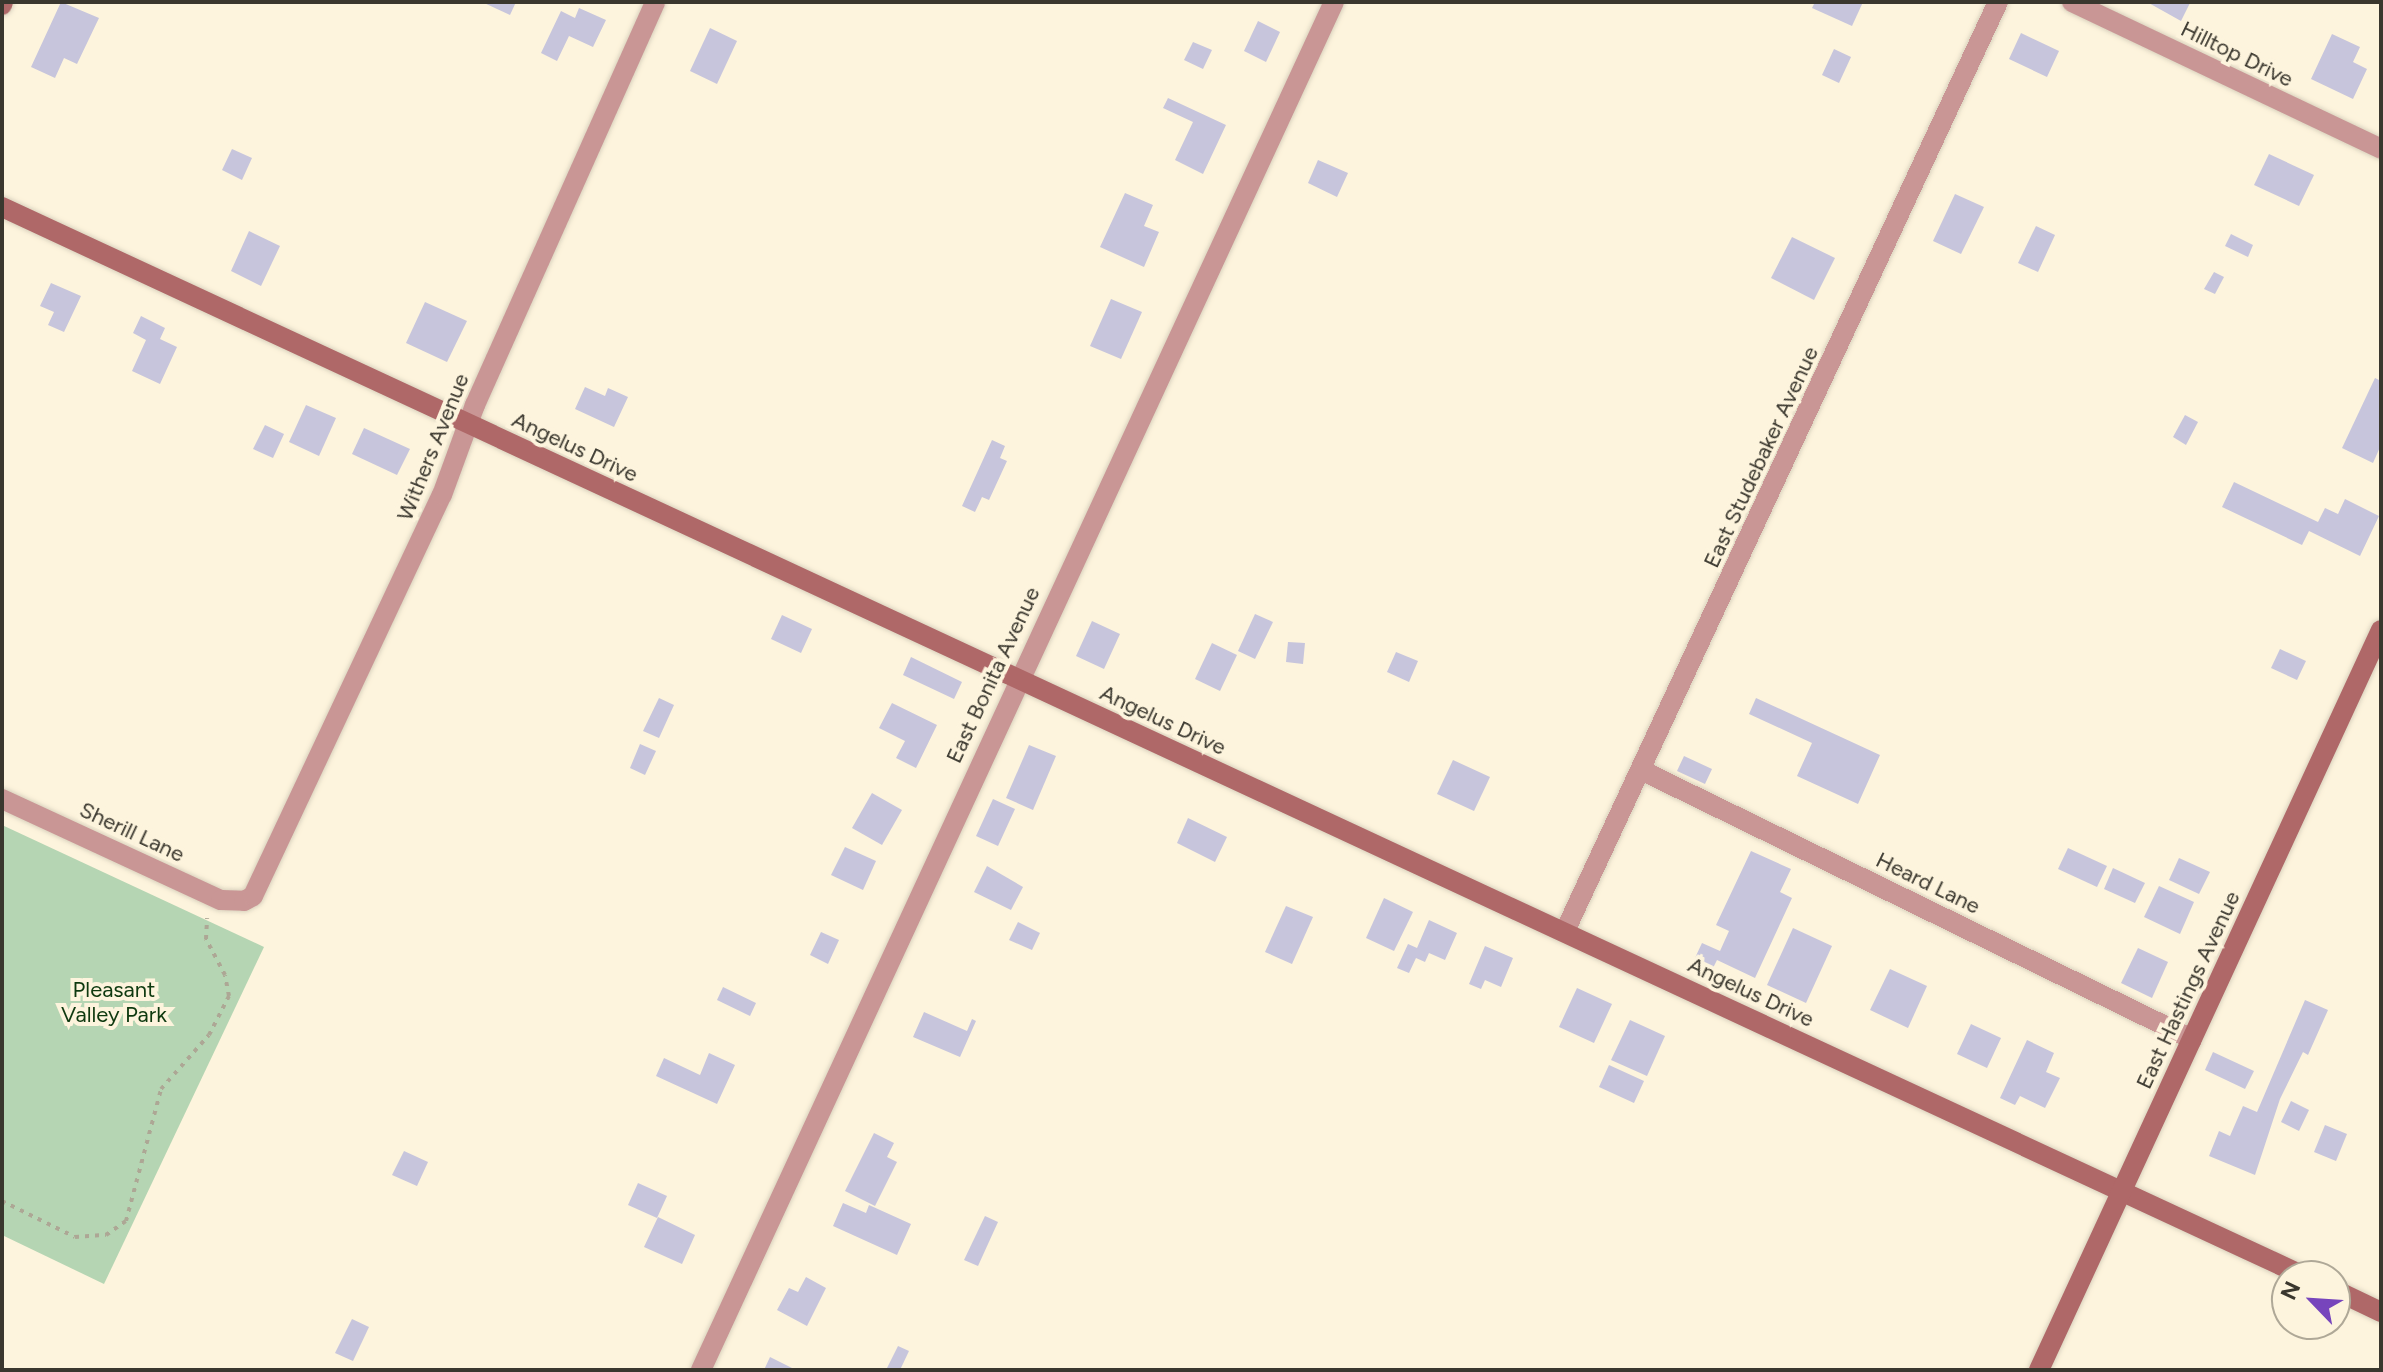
<!DOCTYPE html>
<html>
<head>
<meta charset="utf-8">
<style>
  body { margin:0 }
  #map { position:relative; width:2383px; height:1372px; overflow:hidden; background:#fdf4dd; font-family:Figtree,sans-serif }
  div>[style] { position:absolute }
  .green>* { inset:0; background:#b5d5b3 }
  .building>* { inset:0; background:#c7c5dc }
  .path>* { height:4px; margin-top:-2px; transform-origin:0; background:repeating-linear-gradient(90deg,#ada795 0 4px,transparent 0 10px) }
  .roads { filter:drop-shadow(0 0 2px #dad2be) drop-shadow(0 0 2px #dad2be) }
  .street>* { height:20px; margin:-10px; padding:0 10px; transform-origin:10px; border-radius:10px; background:#c99695 }
  .secondary>* { height:20px; margin:-10px; padding:0 10px; transform-origin:10px; border-radius:10px; background:#af6868 }
  span { translate:-50% -50%; white-space:nowrap; text-align:center; line-height:1.15; -webkit-text-stroke:8px #fdf4dd; paint-order:stroke }
  .street-label { font-size:22px; color:#3a372e }
  .park-label { font-size:22px; color:#0e390f }
  .frame { position:absolute; inset:0; border:4px solid #3a372e; pointer-events:none }
  .north { position:absolute; left:2271px; top:1260px; width:80px; height:80px; box-sizing:border-box; background:#fdf4dd; border:2px solid #afa897; border-radius:50%; rotate:295deg; font-size:22px; font-weight:700; line-height:32px; text-align:center; color:#3a372e }
  .north::after { content:''; display:block; margin:auto; width:28px; height:36px; background:#7745bc; clip-path:polygon(50% 0,100% 100%,50% 72%,0 100%) }
</style>
</head>
<body>
<div id="map">
  <div class="green">
    <i style="clip-path:polygon(2px 825px,264px 947px,104px 1284px,2px 1235px)"></i>
  </div>
  <div class="building">
    <i style="clip-path:polygon(61px 2px,99px 18px,77px 64px,64px 58px,55px 78px,31px 67px)"></i>
    <i style="clip-path:polygon(482px 2px,516px 2px,510px 15px)"></i>
    <i style="clip-path:polygon(1815px 2px,1863px 2px,1852px 26px,1812px 8px)"></i>
    <i style="clip-path:polygon(2147px 2px,2188px 2px,2190px 3px,2181px 21px)"></i>
    <i style="clip-path:polygon(579px 8px,606px 20px,593px 47px,569px 36px,557px 61px,541px 53px,561px 11px,575px 18px)"></i>
    <i style="clip-path:polygon(1258px 21px,1280px 32px,1266px 62px,1244px 51px)"></i>
    <i style="clip-path:polygon(710px 28px,737px 41px,717px 84px,690px 71px)"></i>
    <i style="clip-path:polygon(2021px 33px,2059px 51px,2047px 77px,2009px 59px)"></i>
    <i style="clip-path:polygon(2332px 34px,2360px 47px,2353px 62px,2367px 69px,2353px 99px,2311px 79px)"></i>
    <i style="clip-path:polygon(1193px 42px,1212px 50px,1203px 69px,1184px 60px)"></i>
    <i style="clip-path:polygon(1834px 49px,1851px 57px,1839px 83px,1822px 75px)"></i>
    <i style="clip-path:polygon(1168px 98px,1226px 125px,1203px 174px,1175px 160px,1193px 122px,1163px 108px)"></i>
    <i style="clip-path:polygon(232px 149px,252px 158px,242px 180px,222px 170px)"></i>
    <i style="clip-path:polygon(2269px 154px,2314px 175px,2299px 206px,2254px 185px)"></i>
    <i style="clip-path:polygon(1318px 160px,1348px 173px,1337px 197px,1308px 183px)"></i>
    <i style="clip-path:polygon(1125px 193px,1153px 205px,1144px 226px,1159px 232px,1144px 267px,1100px 247px)"></i>
    <i style="clip-path:polygon(1955px 194px,1984px 207px,1961px 254px,1933px 241px)"></i>
    <i style="clip-path:polygon(2036px 226px,2055px 235px,2038px 272px,2018px 263px)"></i>
    <i style="clip-path:polygon(249px 231px,280px 246px,261px 286px,231px 271px)"></i>
    <i style="clip-path:polygon(2231px 234px,2253px 245px,2248px 257px,2225px 246px)"></i>
    <i style="clip-path:polygon(1792px 237px,1835px 258px,1814px 300px,1771px 278px)"></i>
    <i style="clip-path:polygon(2214px 272px,2224px 277px,2215px 294px,2204px 289px)"></i>
    <i style="clip-path:polygon(51px 283px,81px 296px,64px 332px,48px 325px,54px 312px,40px 306px)"></i>
    <i style="clip-path:polygon(1111px 299px,1142px 312px,1121px 359px,1090px 346px)"></i>
    <i style="clip-path:polygon(425px 302px,467px 321px,447px 362px,406px 343px)"></i>
    <i style="clip-path:polygon(141px 316px,165px 328px,160px 339px,177px 347px,160px 384px,132px 371px,146px 340px,133px 333px)"></i>
    <i style="clip-path:polygon(2375px 378px,2381px 381px,2381px 445px,2373px 463px,2342px 448px)"></i>
    <i style="clip-path:polygon(585px 387px,605px 396px,608px 388px,628px 397px,614px 427px,575px 409px)"></i>
    <i style="clip-path:polygon(306px 405px,336px 418px,319px 456px,289px 442px)"></i>
    <i style="clip-path:polygon(2185px 415px,2198px 422px,2186px 445px,2173px 437px)"></i>
    <i style="clip-path:polygon(265px 425px,284px 434px,273px 458px,253px 449px)"></i>
    <i style="clip-path:polygon(364px 428px,410px 449px,397px 475px,352px 454px)"></i>
    <i style="clip-path:polygon(992px 440px,1005px 446px,1000px 458px,1007px 461px,989px 500px,982px 497px,975px 512px,962px 506px)"></i>
    <i style="clip-path:polygon(2234px 482px,2318px 522px,2325px 508px,2338px 514px,2345px 499px,2379px 516px,2360px 556px,2309px 531px,2302px 545px,2222px 507px)"></i>
    <i style="clip-path:polygon(1255px 614px,1273px 622px,1255px 659px,1238px 651px)"></i>
    <i style="clip-path:polygon(782px 615px,812px 629px,801px 653px,771px 639px)"></i>
    <i style="clip-path:polygon(1092px 621px,1120px 634px,1104px 669px,1076px 656px)"></i>
    <i style="clip-path:polygon(1288px 642px,1305px 643px,1303px 664px,1286px 662px)"></i>
    <i style="clip-path:polygon(1212px 643px,1237px 655px,1220px 691px,1195px 679px)"></i>
    <i style="clip-path:polygon(2280px 649px,2306px 661px,2297px 680px,2271px 668px)"></i>
    <i style="clip-path:polygon(1396px 652px,1418px 661px,1409px 682px,1387px 672px)"></i>
    <i style="clip-path:polygon(911px 657px,962px 682px,954px 699px,903px 675px)"></i>
    <i style="clip-path:polygon(659px 698px,674px 705px,659px 738px,643px 731px)"></i>
    <i style="clip-path:polygon(1756px 698px,1880px 755px,1858px 804px,1797px 776px,1812px 743px,1749px 714px)"></i>
    <i style="clip-path:polygon(892px 703px,937px 725px,916px 768px,896px 758px,905px 741px,879px 728px)"></i>
    <i style="clip-path:polygon(640px 744px,656px 751px,645px 775px,630px 768px)"></i>
    <i style="clip-path:polygon(1029px 745px,1056px 756px,1033px 810px,1006px 798px)"></i>
    <i style="clip-path:polygon(1684px 756px,1712px 769px,1705px 784px,1677px 771px)"></i>
    <i style="clip-path:polygon(1453px 760px,1490px 777px,1474px 811px,1437px 794px)"></i>
    <i style="clip-path:polygon(872px 793px,902px 810px,882px 845px,852px 828px)"></i>
    <i style="clip-path:polygon(993px 799px,1015px 809px,998px 846px,976px 836px)"></i>
    <i style="clip-path:polygon(1188px 818px,1227px 837px,1215px 862px,1177px 843px)"></i>
    <i style="clip-path:polygon(845px 847px,876px 861px,863px 890px,831px 875px)"></i>
    <i style="clip-path:polygon(2068px 848px,2107px 866px,2097px 887px,2058px 869px)"></i>
    <i style="clip-path:polygon(1751px 851px,1791px 869px,1780px 892px,1792px 898px,1755px 978px,1717px 960px,1713px 968px,1694px 960px,1702px 943px,1720px 951px,1729px 931px,1716px 925px)"></i>
    <i style="clip-path:polygon(2179px 858px,2210px 872px,2199px 894px,2169px 880px)"></i>
    <i style="clip-path:polygon(987px 866px,1023px 887px,1011px 910px,974px 892px)"></i>
    <i style="clip-path:polygon(2113px 868px,2145px 883px,2135px 903px,2104px 889px)"></i>
    <i style="clip-path:polygon(2159px 886px,2194px 902px,2180px 934px,2144px 917px)"></i>
    <i style="clip-path:polygon(1384px 898px,1413px 912px,1394px 951px,1366px 938px)"></i>
    <i style="clip-path:polygon(1286px 906px,1313px 917px,1292px 964px,1265px 952px)"></i>
    <i style="clip-path:polygon(1429px 920px,1457px 933px,1445px 960px,1429px 953px,1425px 962px,1416px 958px,1409px 973px,1397px 968px,1408px 944px,1417px 948px)"></i>
    <i style="clip-path:polygon(1018px 922px,1040px 933px,1032px 950px,1009px 940px)"></i>
    <i style="clip-path:polygon(1793px 928px,1832px 946px,1806px 1003px,1767px 985px)"></i>
    <i style="clip-path:polygon(821px 932px,839px 940px,828px 964px,810px 955px)"></i>
    <i style="clip-path:polygon(1485px 946px,1513px 958px,1501px 987px,1485px 980px,1481px 989px,1469px 984px)"></i>
    <i style="clip-path:polygon(2138px 948px,2168px 962px,2152px 998px,2121px 983px)"></i>
    <i style="clip-path:polygon(1890px 969px,1927px 986px,1908px 1028px,1870px 1010px)"></i>
    <i style="clip-path:polygon(723px 987px,756px 1003px,750px 1016px,717px 1000px)"></i>
    <i style="clip-path:polygon(1577px 988px,1612px 1004px,1594px 1043px,1559px 1027px)"></i>
    <i style="clip-path:polygon(2305px 1000px,2328px 1010px,2308px 1055px,2303px 1052px,2280px 1099px,2255px 1175px,2209px 1156px,2219px 1131px,2230px 1136px,2243px 1106px,2257px 1112px)"></i>
    <i style="clip-path:polygon(924px 1012px,967px 1031px,972px 1019px,976px 1021px,960px 1057px,913px 1037px)"></i>
    <i style="clip-path:polygon(1630px 1020px,1665px 1036px,1647px 1076px,1611px 1060px)"></i>
    <i style="clip-path:polygon(1971px 1024px,2001px 1038px,1987px 1068px,1957px 1054px)"></i>
    <i style="clip-path:polygon(2027px 1040px,2054px 1053px,2046px 1072px,2060px 1078px,2045px 1108px,2020px 1096px,2015px 1105px,2000px 1098px)"></i>
    <i style="clip-path:polygon(2213px 1052px,2254px 1071px,2245px 1089px,2205px 1070px)"></i>
    <i style="clip-path:polygon(709px 1053px,735px 1065px,717px 1104px,656px 1076px,664px 1058px,700px 1075px)"></i>
    <i style="clip-path:polygon(1609px 1065px,1644px 1081px,1634px 1103px,1599px 1087px)"></i>
    <i style="clip-path:polygon(2291px 1101px,2309px 1110px,2299px 1131px,2281px 1122px)"></i>
    <i style="clip-path:polygon(2325px 1125px,2347px 1134px,2336px 1161px,2314px 1152px)"></i>
    <i style="clip-path:polygon(874px 1133px,894px 1143px,887px 1157px,897px 1162px,875px 1206px,845px 1191px)"></i>
    <i style="clip-path:polygon(404px 1151px,428px 1162px,417px 1186px,392px 1175px)"></i>
    <i style="clip-path:polygon(638px 1183px,667px 1196px,657px 1218px,628px 1205px)"></i>
    <i style="clip-path:polygon(843px 1203px,866px 1213px,869px 1205px,911px 1224px,897px 1255px,833px 1226px)"></i>
    <i style="clip-path:polygon(985px 1216px,998px 1222px,978px 1266px,964px 1260px)"></i>
    <i style="clip-path:polygon(658px 1217px,695px 1235px,682px 1264px,644px 1247px)"></i>
    <i style="clip-path:polygon(806px 1277px,826px 1288px,807px 1326px,777px 1310px,789px 1288px,798px 1292px)"></i>
    <i style="clip-path:polygon(352px 1319px,369px 1327px,353px 1361px,335px 1353px)"></i>
    <i style="clip-path:polygon(898px 1346px,909px 1351px,900px 1370px,886px 1370px)"></i>
    <i style="clip-path:polygon(770px 1357px,796px 1370px,764px 1370px)"></i>
  </div>
  <div class="path">
    <i style="left:2px;top:1201px;width:81px;rotate:26.3deg"></i>
    <i style="left:75px;top:1237px;width:31px;rotate:-4deg"></i>
    <i style="left:106px;top:1235px;width:24px;rotate:-35deg"></i>
    <i style="left:126px;top:1221px;width:137px;rotate:-75.1deg"></i>
    <i style="left:161px;top:1089px;width:72px;rotate:-48.4deg"></i>
    <i style="left:209px;top:1035px;width:44px;rotate:-62.9deg"></i>
    <i style="left:229px;top:996px;width:21px;rotate:-101deg"></i>
    <i style="left:225px;top:975px;width:41px;rotate:-117.8deg"></i>
    <i style="left:206px;top:939px;width:21px;rotate:-87deg"></i>
  </div>
  <div class="roads">
    <div class="street">
      <i style="left:2072px;top:2px;width:342px;rotate:25.4deg"></i>
      <i style="left:1643px;top:771px;width:611px;rotate:26.02deg"></i>
      <i style="left:2px;top:799px;width:241px;rotate:24.8deg"></i>
      <i style="left:221px;top:900px;width:23px;rotate:2deg"></i>
      <i style="left:244px;top:901px;width:10px;rotate:-29deg"></i>
      <i style="left:253px;top:896px;width:443px;rotate:-64.8deg"></i>
      <i style="left:442px;top:495px;width:96px;rotate:-69.9deg"></i>
      <i style="left:475px;top:405px;width:441px;rotate:-65.9deg"></i>
      <i style="left:1565px;top:931px;width:1025px;rotate:-65.01deg"></i>
      <i style="left:701px;top:1370px;width:1507px;rotate:-65.17deg"></i>
    </div>
    <div class="secondary">
      <i style="left:2px;top:5px;width:3px;rotate:-72deg"></i>
      <i style="left:2px;top:207px;width:2538px;rotate:24.91deg"></i>
      <i style="left:2335px;top:1290px;width:51px;rotate:25.6deg"></i>
      <i style="left:2039px;top:1370px;width:815px;rotate:-65.2deg"></i>
    </div>
  </div>
  <div class="street-label">
    <span style="left:2237px;top:54px;rotate:26deg">Hilltop Drive</span>
    <span style="left:433px;top:447px;rotate:-68deg">Withers Avenue</span>
    <span style="left:575px;top:447px;rotate:25deg">Angelus Drive</span>
    <span style="left:1761px;top:457px;rotate:-65deg">East Studebaker Avenue</span>
    <span style="left:993px;top:675px;rotate:-65deg">East Bonita Avenue</span>
    <span style="left:1163px;top:720px;rotate:25deg">Angelus Drive</span>
    <span style="left:132px;top:832px;rotate:25deg">Sherill Lane</span>
    <span style="left:1928px;top:883px;rotate:26deg">Heard Lane</span>
    <span style="left:2188px;top:990px;rotate:-65deg">East Hastings Avenue</span>
    <span style="left:1751px;top:992px;rotate:25deg">Angelus Drive</span>
  </div>
  <div class="park-label">
    <span style="left:114px;top:1002px">Pleasant<br>Valley Park</span>
  </div>
  <div class="frame"></div>
  <div class="north">N</div>
</div>
</body>
</html>
